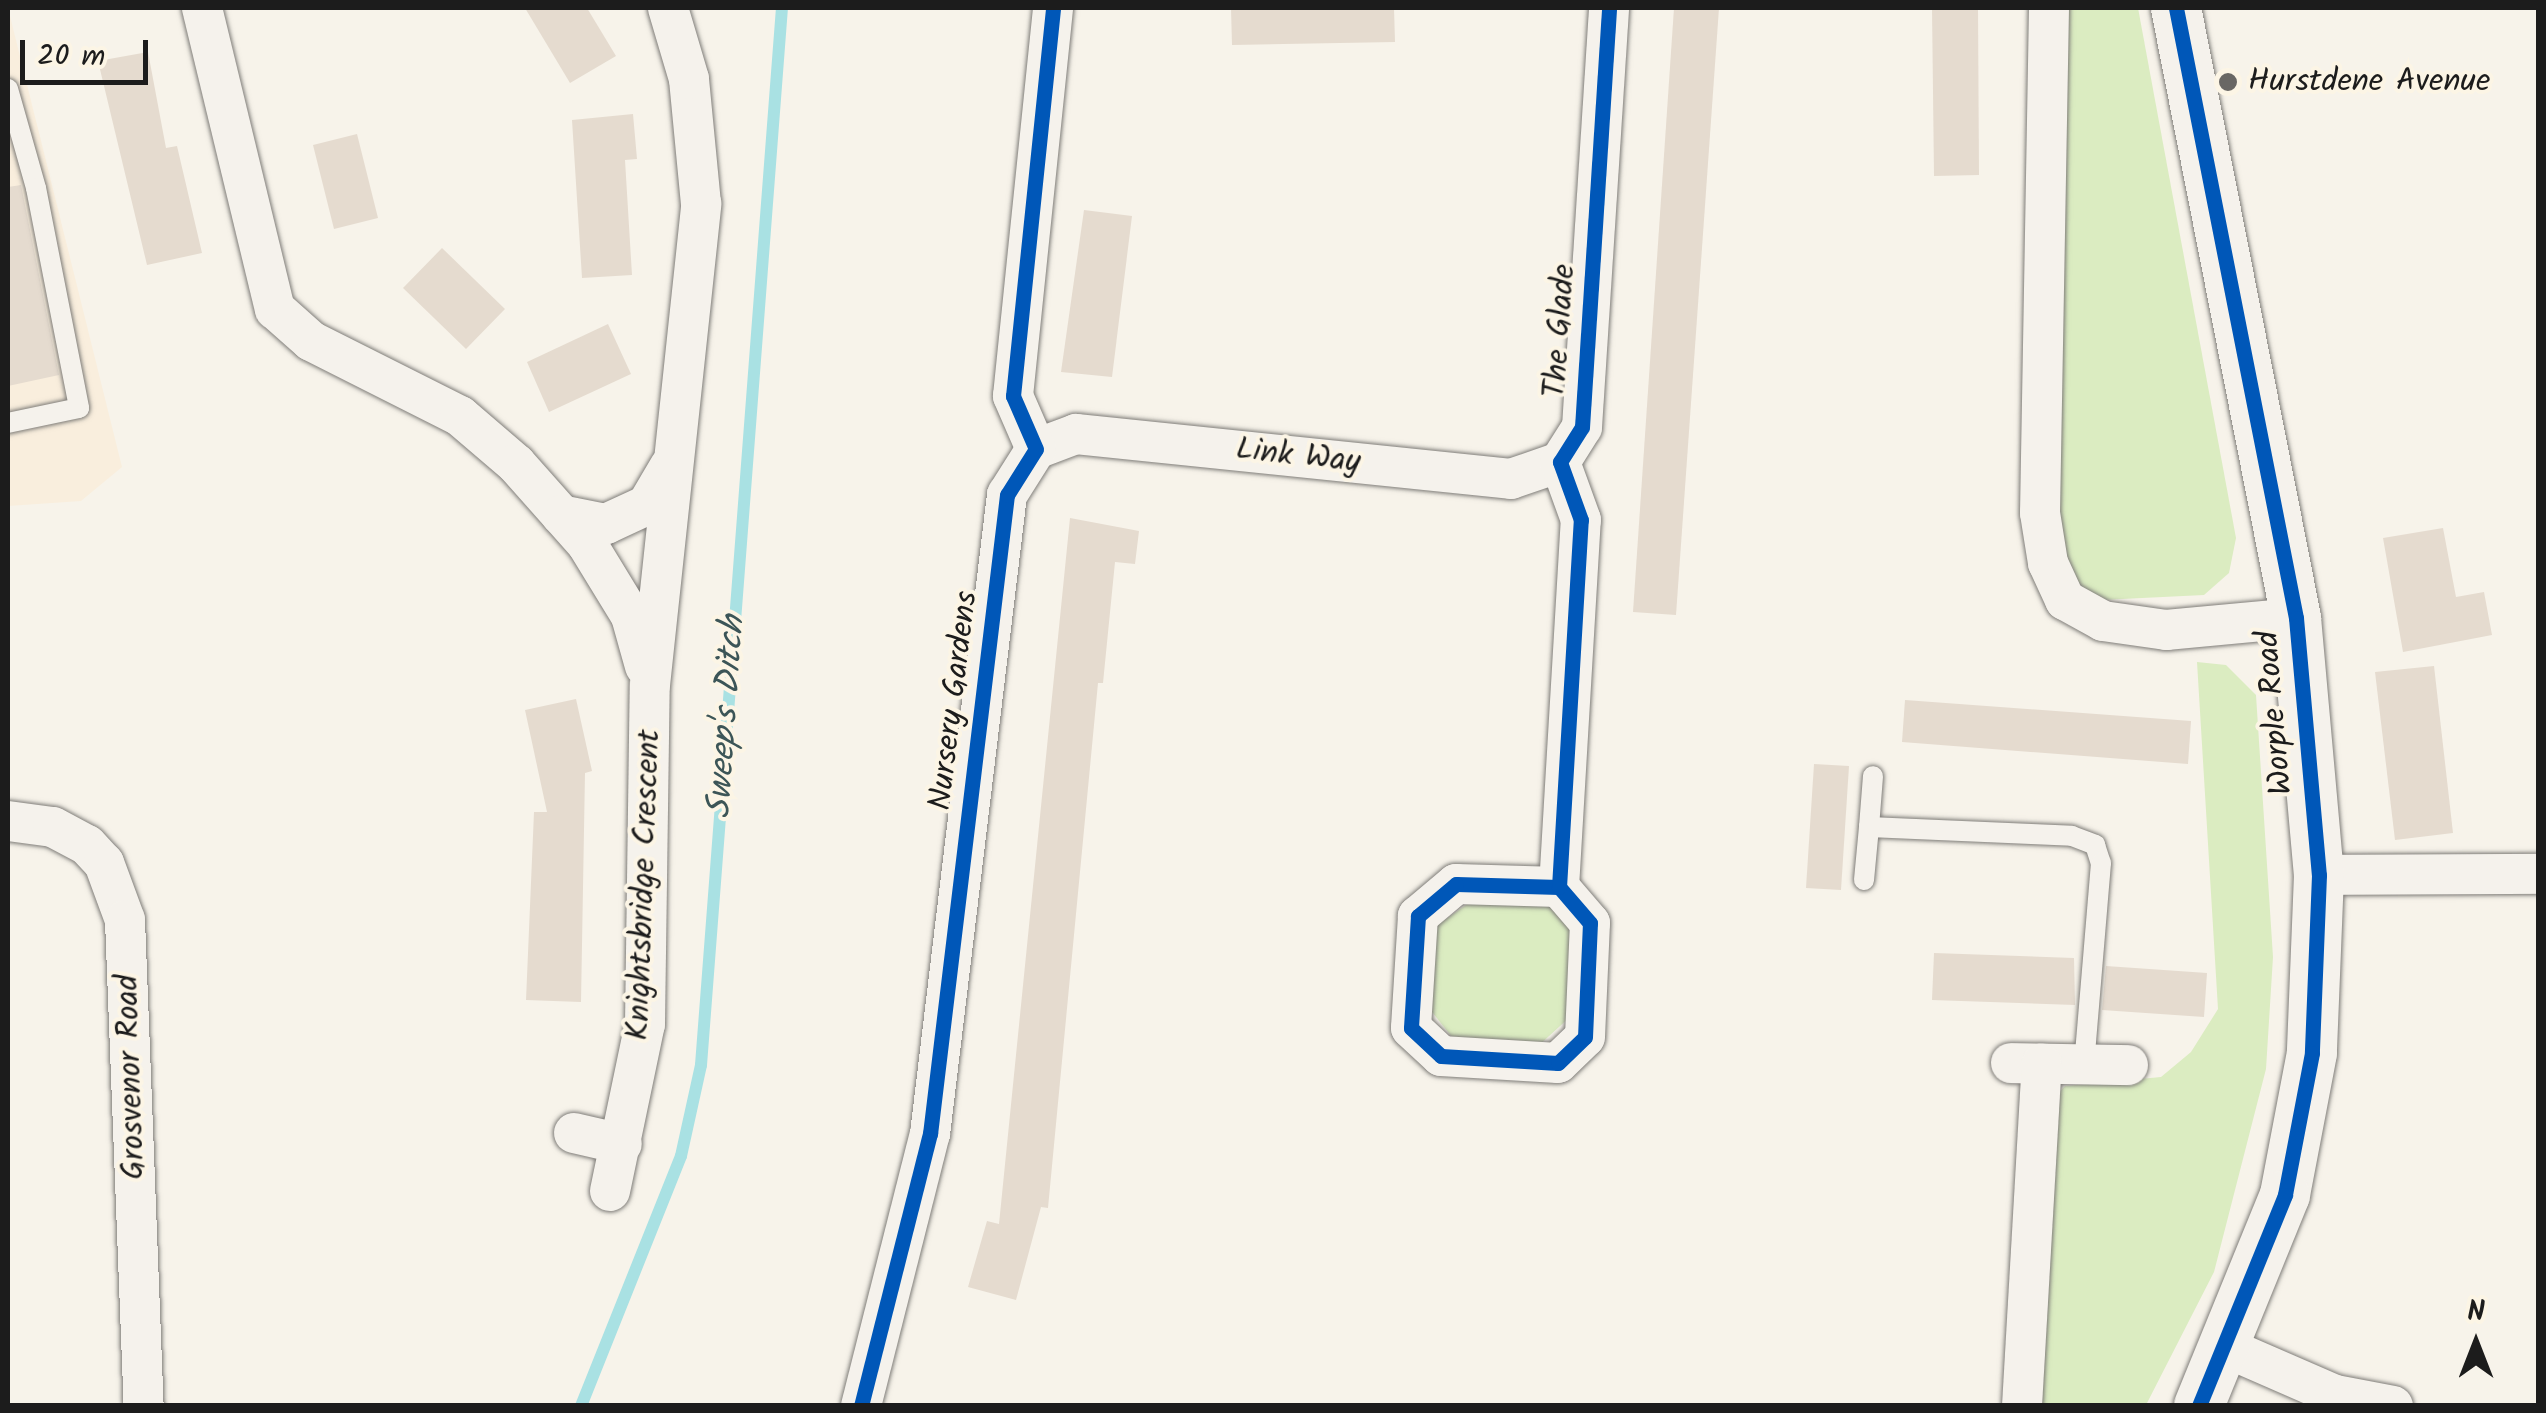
<!DOCTYPE html>
<html>
<head>
<meta charset="utf-8">
<style>
  body { margin:0 }
  #map { position:relative; width:2546px; height:1413px; overflow:hidden; background:#f7f3ea; font-family:Kalam,sans-serif }
  div>[style] { position:absolute }
  .built>* { inset:0; background:#f9eedd }
  .green>* { inset:0; background:#dbecc1 }
  .stream>* { height:12px; margin:-6px; padding:0 6px; transform-origin:6px; border-radius:6px; background:#a9e1e3 }
  .building>* { inset:0; background:#e5dbcf }
  .roads { filter:drop-shadow(0 0 2px #7f7d79) drop-shadow(0 0 2px #7f7d79) }
  .service>* { height:20px; margin:-10px; padding:0 10px; transform-origin:10px; border-radius:10px; background:#f5f2ec }
  .minor>* { height:40px; margin:-20px; padding:0 20px; transform-origin:20px; border-radius:20px; background:#f5f2ec }
  .tertiary>* { height:50px; margin:-25px; padding:0 25px; transform-origin:25px; border-radius:25px; background:#f5f2ec }
  .cycleway>* { height:15px; margin:-7.5px; padding:0 7.5px; transform-origin:7.5px; border-radius:7.5px; background:#0057b8 }
  .dots>* { width:28px; height:28px; translate:-50% -50%; box-sizing:border-box; border:5px solid #fcf5e5; border-radius:50% }
  span { translate:-50% -50%; white-space:nowrap; text-align:center; line-height:1.15; -webkit-text-stroke:8px #fcf5e5; paint-order:stroke }
  .poi-label { font-size:32px; color:#1c1c1c }
  .left { translate:0 -50%; text-align:left }
  .street-label { font-size:32px; color:#1c1c1c }
  .water-label { font-size:35px; color:#3c5557; font-style:italic }
  .frame { position:absolute; inset:0; border:10px solid #1c1c1c; pointer-events:none }
  .north { position:absolute; left:2426px; top:1293px; width:100px; height:100px; -webkit-text-stroke:8px #fcf5e5; paint-order:stroke; rotate:0deg; font-size:28px; font-weight:700; line-height:40px; text-align:center; color:#1c1c1c }
  .north::after { content:''; display:block; margin:auto; width:35px; height:45px; background:#1c1c1c; clip-path:polygon(50% 0,100% 100%,50% 72%,0 100%) }
  .scale { position:absolute; left:20px; top:40px; width:128px; height:45px; box-sizing:border-box; border:5px solid #1c1c1c; border-top:0; padding-left:12px; font-size:30px; line-height:35px; white-space:nowrap; color:#1c1c1c; -webkit-text-stroke:8px #fcf5e5; paint-order:stroke }
</style>
</head>
<body>
<div id="map">
  <div class="built">
    <i style="clip-path:polygon(8px 8px,122px 467px,81px 501px,8px 506px)"></i>
  </div>
  <div class="green">
    <i style="clip-path:polygon(2055px 8px,2138px 8px,2236px 538px,2229px 573px,2204px 595px,2101px 600px,2077px 588px,2058px 551px)"></i>
    <i style="clip-path:polygon(2197px 662px,2226px 665px,2256px 695px,2273px 957px,2266px 1069px,2214px 1272px,2146px 1405px,2027px 1406px,2043px 1109px,2065px 1086px,2161px 1077px,2191px 1052px,2218px 1009px)"></i>
    <i style="clip-path:polygon(1469px 903px,1548px 905px,1571px 923px,1571px 1016px,1537px 1047px,1455px 1041px,1429px 1008px,1433px 928px)"></i>
  </div>
  <div class="stream">
    <i style="left:581px;top:1406px;width:269px;rotate:-68.2deg"></i>
    <i style="left:681px;top:1156px;width:93px;rotate:-77.6deg"></i>
    <i style="left:701px;top:1065px;width:1060px;rotate:-85.62deg"></i>
  </div>
  <div class="building">
    <i style="clip-path:polygon(525px 8px,587px 8px,616px 56px,570px 83px)"></i>
    <i style="clip-path:polygon(1231px 8px,1394px 8px,1395px 42px,1232px 45px)"></i>
    <i style="clip-path:polygon(1674px 8px,1719px 8px,1676px 615px,1633px 612px)"></i>
    <i style="clip-path:polygon(1932px 8px,1978px 8px,1979px 175px,1934px 176px)"></i>
    <i style="clip-path:polygon(148px 52px,166px 148px,177px 146px,202px 253px,147px 265px,98px 61px)"></i>
    <i style="clip-path:polygon(633px 114px,637px 159px,625px 160px,632px 275px,582px 278px,572px 120px)"></i>
    <i style="clip-path:polygon(357px 134px,378px 218px,334px 229px,313px 145px)"></i>
    <i style="clip-path:polygon(21px 185px,59px 375px,8px 386px,8px 187px)"></i>
    <i style="clip-path:polygon(1084px 210px,1132px 216px,1112px 377px,1061px 372px)"></i>
    <i style="clip-path:polygon(442px 248px,505px 309px,466px 349px,403px 288px)"></i>
    <i style="clip-path:polygon(608px 324px,631px 374px,549px 412px,527px 362px)"></i>
    <i style="clip-path:polygon(1070px 518px,1139px 531px,1135px 564px,1115px 562px,1103px 683px,1098px 683px,1048px 1208px,1041px 1207px,1016px 1300px,968px 1287px,987px 1221px,999px 1224px)"></i>
    <i style="clip-path:polygon(2443px 528px,2456px 597px,2484px 592px,2492px 635px,2403px 652px,2383px 538px)"></i>
    <i style="clip-path:polygon(2434px 666px,2453px 833px,2395px 840px,2375px 672px)"></i>
    <i style="clip-path:polygon(576px 699px,592px 771px,585px 773px,581px 1002px,526px 1000px,534px 812px,547px 812px,525px 710px)"></i>
    <i style="clip-path:polygon(1905px 700px,2191px 721px,2188px 764px,1902px 742px)"></i>
    <i style="clip-path:polygon(1814px 764px,1849px 766px,1841px 890px,1806px 888px)"></i>
    <i style="clip-path:polygon(1934px 953px,2074px 958px,2075px 1005px,1932px 1000px)"></i>
    <i style="clip-path:polygon(2106px 966px,2207px 973px,2204px 1017px,2102px 1010px)"></i>
  </div>
  <div class="roads">
    <div class="service">
      <i style="left:8px;top:89px;width:103px;rotate:74.2deg"></i>
      <i style="left:36px;top:188px;width:224px;rotate:78.9deg"></i>
      <i style="left:79px;top:408px;width:73px;rotate:168.1deg"></i>
      <i style="left:1869px;top:827px;width:51px;rotate:-85.5deg"></i>
      <i style="left:1864px;top:880px;width:53px;rotate:-84.6deg"></i>
      <i style="left:1869px;top:827px;width:203px;rotate:2.5deg"></i>
      <i style="left:2072px;top:836px;width:25px;rotate:21deg"></i>
      <i style="left:2095px;top:845px;width:19px;rotate:72deg"></i>
      <i style="left:2101px;top:863px;width:202px;rotate:94.8deg"></i>
    </div>
    <div class="minor">
      <i style="left:202px;top:8px;width:310px;rotate:76.4deg"></i>
      <i style="left:275px;top:309px;width:48px;rotate:41.6deg"></i>
      <i style="left:311px;top:341px;width:167px;rotate:26.7deg"></i>
      <i style="left:460px;top:416px;width:74px;rotate:40.6deg"></i>
      <i style="left:516px;top:464px;width:107px;rotate:48.4deg"></i>
      <i style="left:587px;top:544px;width:84px;rotate:58.6deg"></i>
      <i style="left:631px;top:616px;width:52px;rotate:74.4deg"></i>
      <i style="left:2049px;top:8px;width:505px;rotate:91.02deg"></i>
      <i style="left:2040px;top:513px;width:51px;rotate:80.9deg"></i>
      <i style="left:2048px;top:563px;width:41px;rotate:65.3deg"></i>
      <i style="left:2065px;top:600px;width:43px;rotate:28.9deg"></i>
      <i style="left:2103px;top:621px;width:64px;rotate:8.1deg"></i>
      <i style="left:2166px;top:630px;width:131px;rotate:-5.3deg"></i>
      <i style="left:1036px;top:449px;width:43px;rotate:-20.6deg"></i>
      <i style="left:1076px;top:434px;width:437px;rotate:5.9deg"></i>
      <i style="left:1511px;top:479px;width:52px;rotate:-19.1deg"></i>
      <i style="left:561px;top:515px;width:46px;rotate:11.3deg"></i>
      <i style="left:606px;top:524px;width:45px;rotate:-24.9deg"></i>
      <i style="left:647px;top:505px;width:45px;rotate:-59.5deg"></i>
      <i style="left:8px;top:821px;width:45px;rotate:7.6deg"></i>
      <i style="left:53px;top:827px;width:38px;rotate:28deg"></i>
      <i style="left:87px;top:845px;width:25px;rotate:47deg"></i>
      <i style="left:104px;top:863px;width:61px;rotate:69.8deg"></i>
      <i style="left:125px;top:920px;width:486px;rotate:87.8deg"></i>
      <i style="left:2319px;top:875px;width:219px;rotate:-0.3deg"></i>
      <i style="left:1559px;top:887px;width:103px;rotate:-178.3deg"></i>
      <i style="left:1456px;top:884px;width:50px;rotate:139.9deg"></i>
      <i style="left:1418px;top:916px;width:112px;rotate:93.6deg"></i>
      <i style="left:1411px;top:1028px;width:41px;rotate:43deg"></i>
      <i style="left:1441px;top:1056px;width:117px;rotate:3.4deg"></i>
      <i style="left:1558px;top:1063px;width:37px;rotate:-44deg"></i>
      <i style="left:1585px;top:1037px;width:114px;rotate:-87.5deg"></i>
      <i style="left:1590px;top:923px;width:48px;rotate:-130.7deg"></i>
      <i style="left:1559px;top:887px;width:368px;rotate:-86.6deg"></i>
      <i style="left:1581px;top:520px;width:62px;rotate:-109.9deg"></i>
      <i style="left:1560px;top:462px;width:41px;rotate:-57.8deg"></i>
      <i style="left:1582px;top:427px;width:420px;rotate:-86.3deg"></i>
      <i style="left:2011px;top:1063px;width:117px;rotate:1deg"></i>
      <i style="left:574px;top:1133px;width:49px;rotate:12.9deg"></i>
      <i style="left:610px;top:1191px;width:171px;rotate:-78.2deg"></i>
      <i style="left:645px;top:1024px;width:339px;rotate:-89.2deg"></i>
      <i style="left:650px;top:685px;width:484px;rotate:-83.9deg"></i>
      <i style="left:701px;top:204px;width:126px;rotate:-95.5deg"></i>
      <i style="left:689px;top:79px;width:74px;rotate:-106.5deg"></i>
      <i style="left:2227px;top:1348px;width:118px;rotate:23.5deg"></i>
      <i style="left:2335px;top:1395px;width:59px;rotate:10.7deg"></i>
      <i style="left:861px;top:1406px;width:281px;rotate:-75.8deg"></i>
      <i style="left:930px;top:1134px;width:644px;rotate:-83.13deg"></i>
      <i style="left:1007px;top:495px;width:54px;rotate:-57.8deg"></i>
      <i style="left:1036px;top:449px;width:58px;rotate:-113.5deg"></i>
      <i style="left:1013px;top:396px;width:390px;rotate:-84.1deg"></i>
      <i style="left:2022px;top:1406px;width:343px;rotate:-86.7deg"></i>
    </div>
    <div class="tertiary">
      <i style="left:2176px;top:8px;width:622px;rotate:78.87deg"></i>
      <i style="left:2296px;top:618px;width:258px;rotate:84.9deg"></i>
      <i style="left:2319px;top:875px;width:178px;rotate:92.3deg"></i>
      <i style="left:2312px;top:1053px;width:145px;rotate:100.8deg"></i>
      <i style="left:2285px;top:1195px;width:228px;rotate:112.2deg"></i>
    </div>
  </div>
  <div class="cycleway">
    <i style="left:2176px;top:8px;width:622px;rotate:78.87deg"></i>
    <i style="left:2296px;top:618px;width:258px;rotate:84.9deg"></i>
    <i style="left:2319px;top:875px;width:178px;rotate:92.3deg"></i>
    <i style="left:2312px;top:1053px;width:145px;rotate:100.8deg"></i>
    <i style="left:2285px;top:1195px;width:228px;rotate:112.2deg"></i>
    <i style="left:1559px;top:887px;width:103px;rotate:-178.3deg"></i>
    <i style="left:1456px;top:884px;width:50px;rotate:139.9deg"></i>
    <i style="left:1418px;top:916px;width:112px;rotate:93.6deg"></i>
    <i style="left:1411px;top:1028px;width:41px;rotate:43deg"></i>
    <i style="left:1441px;top:1056px;width:117px;rotate:3.4deg"></i>
    <i style="left:1558px;top:1063px;width:37px;rotate:-44deg"></i>
    <i style="left:1585px;top:1037px;width:114px;rotate:-87.5deg"></i>
    <i style="left:1590px;top:923px;width:48px;rotate:-130.7deg"></i>
    <i style="left:1559px;top:887px;width:368px;rotate:-86.6deg"></i>
    <i style="left:1581px;top:520px;width:62px;rotate:-109.9deg"></i>
    <i style="left:1560px;top:462px;width:41px;rotate:-57.8deg"></i>
    <i style="left:1582px;top:427px;width:420px;rotate:-86.3deg"></i>
    <i style="left:861px;top:1406px;width:281px;rotate:-75.8deg"></i>
    <i style="left:930px;top:1134px;width:644px;rotate:-83.13deg"></i>
    <i style="left:1007px;top:495px;width:54px;rotate:-57.8deg"></i>
    <i style="left:1036px;top:449px;width:58px;rotate:-113.5deg"></i>
    <i style="left:1013px;top:396px;width:390px;rotate:-84.1deg"></i>
  </div>
  <div class="dots">
    <i style="left:2228px;top:82px;background:#696764"></i>
  </div>
  <div class="poi-label">
    <span class="left" style="left:2248px;top:82px">Hurstdene Avenue</span>
  </div>
  <div class="street-label">
    <span style="left:1561px;top:331px;rotate:-86deg">The Glade</span>
    <span style="left:1298px;top:457px;rotate:6deg">Link Way</span>
    <span style="left:955px;top:701px;rotate:-83deg">Nursery Gardens</span>
    <span style="left:2276px;top:713px;rotate:-95deg">Worple Road</span>
    <span style="left:645px;top:885px;rotate:-88deg">Knightsbridge Crescent</span>
    <span style="left:132px;top:1077px;rotate:-92deg">Grosvenor Road</span>
  </div>
  <div class="water-label">
    <span style="left:727px;top:717px;rotate:-86deg">Sweep's Ditch</span>
  </div>
  <div class="frame"></div>
  <div class="north">N</div>
  <div class="scale">20 m</div>
</div>
</body>
</html>
